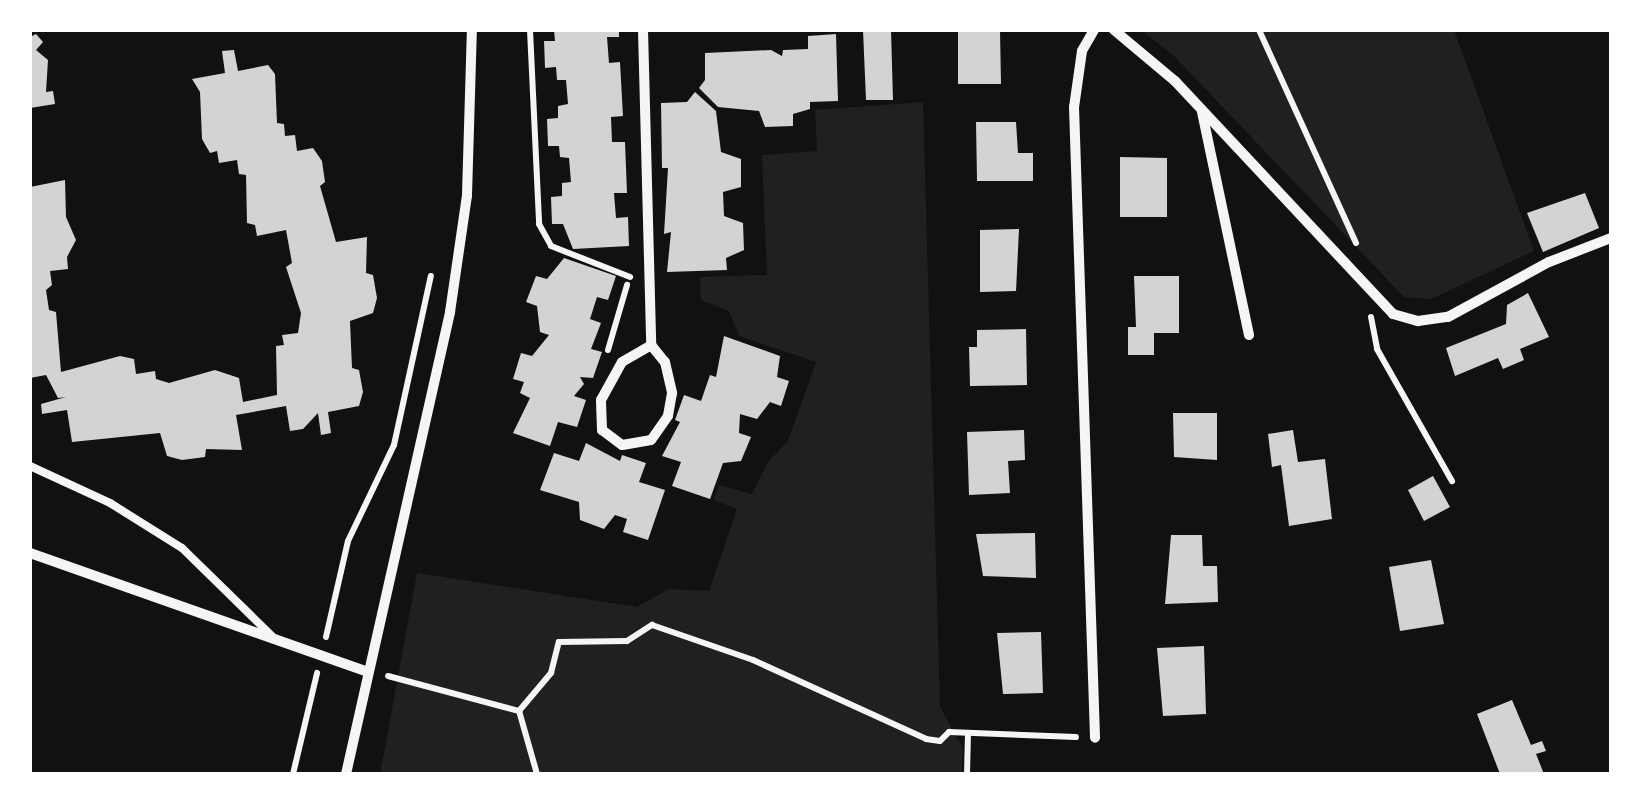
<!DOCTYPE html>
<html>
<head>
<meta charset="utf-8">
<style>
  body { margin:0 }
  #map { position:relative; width:1641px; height:804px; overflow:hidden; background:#111; font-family:Rubik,sans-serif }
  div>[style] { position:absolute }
  .green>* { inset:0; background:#202020 }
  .building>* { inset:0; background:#d3d3d3 }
  .path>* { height:6px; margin:-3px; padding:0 3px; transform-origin:3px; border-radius:3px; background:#f5f5f5 }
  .service>* { height:8px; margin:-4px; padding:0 4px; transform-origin:4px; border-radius:4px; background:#f5f5f5 }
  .minor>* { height:10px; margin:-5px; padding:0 5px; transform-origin:5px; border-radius:5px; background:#f5f5f5 }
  span { translate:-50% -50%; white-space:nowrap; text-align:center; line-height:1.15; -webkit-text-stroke:8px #fff; paint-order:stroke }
  .frame { position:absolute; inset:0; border:32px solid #fff; pointer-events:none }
</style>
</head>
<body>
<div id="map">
  <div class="green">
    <i style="clip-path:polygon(1141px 30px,1454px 30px,1534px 251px,1431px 299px,1404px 297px,1173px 55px)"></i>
    <i style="clip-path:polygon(923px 102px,940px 707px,963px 748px,962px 774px,380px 774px,417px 573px,637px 607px,669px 589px,709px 591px,737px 509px,714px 500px,719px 485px,752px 494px,768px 462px,788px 441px,816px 362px,739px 336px,729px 311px,701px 300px,700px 277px,767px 275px,762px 155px,817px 151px,815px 110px)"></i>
  </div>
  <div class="building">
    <i style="clip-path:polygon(554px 30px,619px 30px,619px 37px,607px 37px,609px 63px,620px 62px,623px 116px,611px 117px,612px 142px,625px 142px,627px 193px,614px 193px,616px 218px,628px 217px,629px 246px,573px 249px,563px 224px,552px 224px,551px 197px,562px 196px,562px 183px,571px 182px,569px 158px,560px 157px,559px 146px,548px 146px,547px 119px,558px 118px,558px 106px,568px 104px,566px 80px,557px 80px,556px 67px,545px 68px,544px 41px,555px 41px)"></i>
    <i style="clip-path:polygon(863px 30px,891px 30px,893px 100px,866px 100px)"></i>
    <i style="clip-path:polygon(958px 30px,1000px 30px,1001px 84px,958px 84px)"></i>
    <i style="clip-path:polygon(36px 34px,43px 42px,36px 50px,48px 60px,46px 92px,53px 91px,55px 104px,30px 108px,30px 37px)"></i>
    <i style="clip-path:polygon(836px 34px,838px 101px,810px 102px,810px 109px,793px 114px,793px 126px,765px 127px,759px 111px,718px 107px,699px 88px,705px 80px,705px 53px,771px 50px,782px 56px,783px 50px,808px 49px,808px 36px)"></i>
    <i style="clip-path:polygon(234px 50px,238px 71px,268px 65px,275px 74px,277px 123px,284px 124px,285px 136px,295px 135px,297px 151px,313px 148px,322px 161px,325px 182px,320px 186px,336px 242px,367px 237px,366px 273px,373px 275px,377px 298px,373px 313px,350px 321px,352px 368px,359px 370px,363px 392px,359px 406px,328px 412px,331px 433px,321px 435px,318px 413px,303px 429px,290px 431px,286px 406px,236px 415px,242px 450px,206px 449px,205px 457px,182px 460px,167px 456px,160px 433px,72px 442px,67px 410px,42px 414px,41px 404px,66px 397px,58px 398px,46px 375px,30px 378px,30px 187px,65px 180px,66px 217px,76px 240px,67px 257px,68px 269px,50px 271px,52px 285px,46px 290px,49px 310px,56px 312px,61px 372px,120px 356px,134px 359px,136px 374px,155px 371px,156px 379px,169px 383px,215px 370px,239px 378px,243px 402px,277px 395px,276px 346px,284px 345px,282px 335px,298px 333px,301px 313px,286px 267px,292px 263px,286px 230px,257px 236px,255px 225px,247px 223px,246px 175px,239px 174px,237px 160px,219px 163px,217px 151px,210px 153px,202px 139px,200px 92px,192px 79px,225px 73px,222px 51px)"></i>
    <i style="clip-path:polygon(695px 92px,716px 111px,721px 152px,741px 159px,741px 187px,723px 192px,724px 216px,743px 223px,744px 250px,726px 258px,727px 270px,667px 272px,671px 232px,664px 234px,668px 168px,662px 168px,661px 103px,687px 102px)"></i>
    <i style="clip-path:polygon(976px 122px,1016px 122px,1018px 153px,1033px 153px,1033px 181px,977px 181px)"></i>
    <i style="clip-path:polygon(1120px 157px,1167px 158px,1167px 217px,1120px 217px)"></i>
    <i style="clip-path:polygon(1585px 193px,1599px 228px,1543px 252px,1527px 213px)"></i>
    <i style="clip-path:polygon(1019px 229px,1016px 291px,980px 292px,980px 230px)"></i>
    <i style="clip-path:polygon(564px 258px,616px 276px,608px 300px,597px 297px,590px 319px,601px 323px,591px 349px,602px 352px,593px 378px,580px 377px,584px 384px,574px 396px,586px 400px,577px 427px,558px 422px,550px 446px,513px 433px,530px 398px,520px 393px,524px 382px,513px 379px,521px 353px,532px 356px,549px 335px,540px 332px,537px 306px,526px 302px,536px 276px,547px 279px)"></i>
    <i style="clip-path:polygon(1134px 276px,1179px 276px,1179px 333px,1154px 333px,1154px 355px,1128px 355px,1128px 327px,1136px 327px)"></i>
    <i style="clip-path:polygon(1528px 293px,1549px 337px,1520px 349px,1524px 360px,1503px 369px,1498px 358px,1455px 376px,1446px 348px,1506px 324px,1507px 305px)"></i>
    <i style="clip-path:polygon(1026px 329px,1027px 385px,970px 386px,969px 347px,977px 347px,977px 330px)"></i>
    <i style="clip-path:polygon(724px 336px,780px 356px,777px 377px,789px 381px,781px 406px,770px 402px,757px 419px,740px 414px,739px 433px,751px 437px,741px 461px,723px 463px,710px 499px,672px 486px,681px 462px,662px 456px,680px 422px,675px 420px,684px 395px,701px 401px,710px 375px,716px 377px)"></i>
    <i style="clip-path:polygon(1173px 413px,1217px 413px,1217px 460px,1174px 457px)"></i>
    <i style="clip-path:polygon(1024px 430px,1025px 460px,1008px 461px,1010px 493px,969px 495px,967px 432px)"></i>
    <i style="clip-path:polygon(1293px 430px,1298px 462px,1325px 459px,1332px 519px,1289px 526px,1281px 465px,1272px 467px,1268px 434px)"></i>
    <i style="clip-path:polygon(586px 443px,620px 461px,622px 455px,646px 463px,639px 482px,665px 490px,648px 540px,623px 532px,627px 519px,615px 515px,604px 529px,580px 520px,579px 502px,540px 490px,554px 453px,579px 461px)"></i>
    <i style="clip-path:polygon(1433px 476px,1450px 507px,1424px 521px,1408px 490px)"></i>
    <i style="clip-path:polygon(1035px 533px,1036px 578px,983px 576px,976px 534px)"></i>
    <i style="clip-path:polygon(1171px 535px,1202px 535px,1203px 566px,1217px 566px,1218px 602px,1165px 604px)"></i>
    <i style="clip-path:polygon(1431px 560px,1444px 624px,1400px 631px,1389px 567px)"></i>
    <i style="clip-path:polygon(1041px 632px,1043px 693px,1003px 694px,997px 633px)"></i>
    <i style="clip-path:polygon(1204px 646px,1206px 714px,1163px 716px,1157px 648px)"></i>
    <i style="clip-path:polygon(1512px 700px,1531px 745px,1542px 741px,1546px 751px,1536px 754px,1544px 774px,1500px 774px,1477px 714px)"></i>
  </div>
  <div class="path">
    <i style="left:530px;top:30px;width:194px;rotate:87.3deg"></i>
    <i style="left:539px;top:224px;width:25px;rotate:61deg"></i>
    <i style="left:551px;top:246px;width:85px;rotate:21.4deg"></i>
    <i style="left:1259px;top:30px;width:234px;rotate:65.5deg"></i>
    <i style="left:1371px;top:317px;width:33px;rotate:79deg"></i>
    <i style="left:1377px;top:349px;width:152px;rotate:60.4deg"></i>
    <i style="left:608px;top:350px;width:68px;rotate:-73.7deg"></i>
    <i style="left:326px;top:637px;width:98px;rotate:-77.1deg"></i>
    <i style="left:348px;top:541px;width:106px;rotate:-64.4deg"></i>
    <i style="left:394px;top:445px;width:173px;rotate:-77.7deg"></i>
    <i style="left:388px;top:676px;width:136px;rotate:15deg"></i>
    <i style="left:293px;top:774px;width:104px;rotate:-76.6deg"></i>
    <i style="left:537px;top:774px;width:66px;rotate:-105.9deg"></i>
    <i style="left:519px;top:711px;width:50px;rotate:-49.9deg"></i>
    <i style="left:551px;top:673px;width:32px;rotate:-76deg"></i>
    <i style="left:559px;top:642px;width:68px;rotate:-0.8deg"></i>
    <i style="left:627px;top:641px;width:30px;rotate:-33deg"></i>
    <i style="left:652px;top:625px;width:107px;rotate:19.1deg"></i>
    <i style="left:753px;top:660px;width:190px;rotate:24.5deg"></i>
    <i style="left:926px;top:739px;width:14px;rotate:8deg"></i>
    <i style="left:940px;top:741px;width:13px;rotate:-45deg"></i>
    <i style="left:949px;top:732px;width:127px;rotate:2.3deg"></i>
    <i style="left:967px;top:774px;width:41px;rotate:-88.6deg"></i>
  </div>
  <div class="service">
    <i style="left:30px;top:466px;width:88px;rotate:24.8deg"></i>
    <i style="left:110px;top:503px;width:85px;rotate:32deg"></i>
    <i style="left:182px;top:548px;width:127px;rotate:44.4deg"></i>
  </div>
  <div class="minor">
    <i style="left:643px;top:30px;width:315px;rotate:88.5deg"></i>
    <i style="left:651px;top:345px;width:22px;rotate:51deg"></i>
    <i style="left:665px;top:362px;width:32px;rotate:77deg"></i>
    <i style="left:672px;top:393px;width:23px;rotate:100deg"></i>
    <i style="left:668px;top:416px;width:29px;rotate:125deg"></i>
    <i style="left:651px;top:440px;width:29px;rotate:170deg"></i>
    <i style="left:622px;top:445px;width:25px;rotate:-143deg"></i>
    <i style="left:602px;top:430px;width:30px;rotate:-92deg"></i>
    <i style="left:601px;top:400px;width:43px;rotate:-61.1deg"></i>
    <i style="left:622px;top:362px;width:34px;rotate:-30deg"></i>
    <i style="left:1094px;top:30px;width:24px;rotate:120deg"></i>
    <i style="left:1082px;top:51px;width:57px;rotate:98.1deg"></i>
    <i style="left:1074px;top:107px;width:631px;rotate:88.09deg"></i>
    <i style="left:1114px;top:30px;width:80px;rotate:39.9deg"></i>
    <i style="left:1175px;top:81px;width:319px;rotate:46.9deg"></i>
    <i style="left:1393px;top:314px;width:26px;rotate:16deg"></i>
    <i style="left:1418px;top:321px;width:30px;rotate:-8deg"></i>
    <i style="left:1448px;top:317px;width:115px;rotate:-28.6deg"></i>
    <i style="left:1549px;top:262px;width:66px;rotate:-21.2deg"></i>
    <i style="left:1202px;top:112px;width:228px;rotate:78.1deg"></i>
    <i style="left:30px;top:553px;width:357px;rotate:19.4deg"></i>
    <i style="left:346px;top:774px;width:474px;rotate:-77.3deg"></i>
    <i style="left:450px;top:312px;width:118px;rotate:-81.7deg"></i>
    <i style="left:467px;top:195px;width:165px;rotate:-88.3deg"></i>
  </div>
  <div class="frame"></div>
</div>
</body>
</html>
